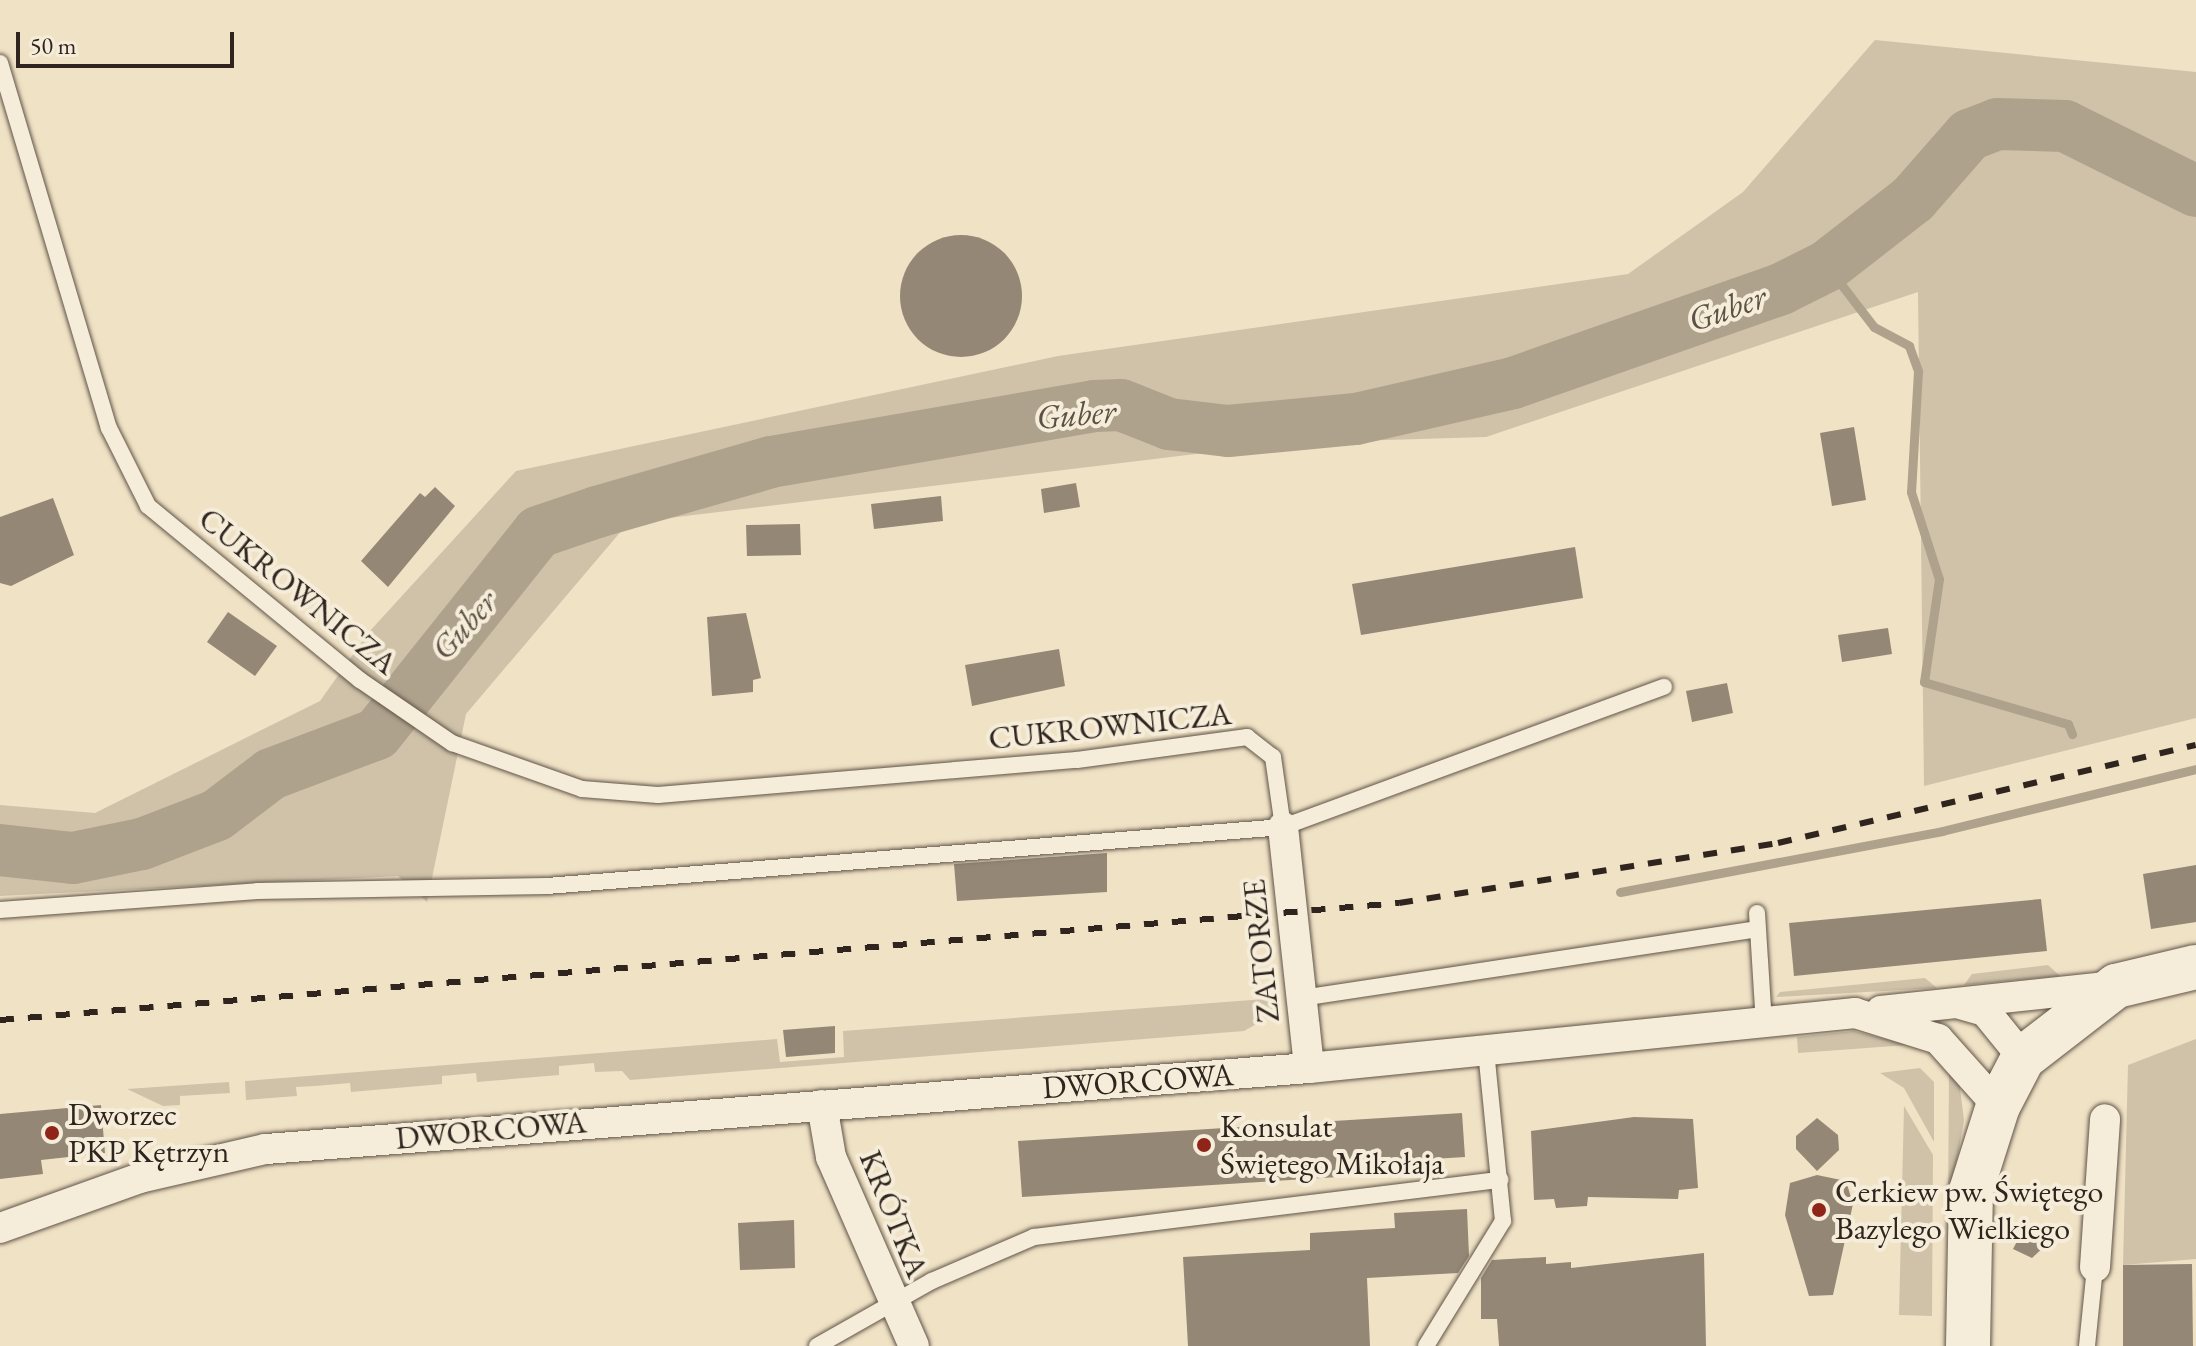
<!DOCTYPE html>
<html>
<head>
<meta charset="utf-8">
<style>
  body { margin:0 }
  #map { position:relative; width:2196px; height:1346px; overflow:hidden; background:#f0e2c5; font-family:"EB Garamond",serif }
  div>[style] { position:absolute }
  .green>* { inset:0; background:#cfc2a9 }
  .stream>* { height:9px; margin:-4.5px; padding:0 4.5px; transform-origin:4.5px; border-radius:4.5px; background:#afa28c }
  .river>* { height:52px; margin:-26px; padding:0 26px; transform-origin:26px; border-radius:26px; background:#afa28c }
  .building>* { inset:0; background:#948775 }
  .round { border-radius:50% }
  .roads { filter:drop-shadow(0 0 2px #605448) drop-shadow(0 0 2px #605448) }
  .lane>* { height:16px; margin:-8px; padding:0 8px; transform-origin:8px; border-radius:8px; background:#f5ecd9 }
  .street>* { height:30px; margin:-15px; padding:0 15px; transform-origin:15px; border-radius:15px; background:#f5ecd9 }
  .secondary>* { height:44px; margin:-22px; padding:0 22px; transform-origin:22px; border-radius:22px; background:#f5ecd9 }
  .rail>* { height:6px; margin-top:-3px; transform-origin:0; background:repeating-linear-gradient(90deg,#30251e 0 14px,transparent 0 28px) }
  .dots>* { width:22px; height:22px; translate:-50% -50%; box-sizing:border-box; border:4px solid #f5ecd9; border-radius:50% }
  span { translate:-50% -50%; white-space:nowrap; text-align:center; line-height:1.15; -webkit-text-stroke:8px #f5ecd9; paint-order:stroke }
  .street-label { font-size:32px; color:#30251e }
  .poi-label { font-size:32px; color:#30251e }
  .left { translate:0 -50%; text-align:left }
  .water-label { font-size:34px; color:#5c5144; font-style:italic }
  .scale { position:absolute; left:16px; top:32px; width:218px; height:36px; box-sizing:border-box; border:4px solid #30251e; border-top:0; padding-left:10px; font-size:24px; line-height:28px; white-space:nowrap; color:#30251e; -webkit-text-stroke:6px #f5ecd9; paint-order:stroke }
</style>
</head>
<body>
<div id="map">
  <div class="green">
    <i style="clip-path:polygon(1875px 40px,2196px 72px,2196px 718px,1924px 786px,1918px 292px,1486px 437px,1286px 443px,628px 523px,466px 714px,427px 902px,398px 876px,0 896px,0 805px,95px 813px,320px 701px,369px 632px,516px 471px,1058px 356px,1628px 274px,1743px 192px)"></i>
    <i style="clip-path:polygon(2048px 965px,2060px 976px,1964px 985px,1972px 974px)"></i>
    <i style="clip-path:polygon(1925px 978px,1937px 988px,1776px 997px,1780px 992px)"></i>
    <i style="clip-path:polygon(1277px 998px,1269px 1017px,1244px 1031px,630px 1080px,622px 1071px,595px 1072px,594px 1063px,559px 1066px,559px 1075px,477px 1082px,476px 1073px,442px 1076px,442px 1084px,351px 1092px,350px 1083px,315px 1086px,296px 1087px,297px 1096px,246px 1100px,245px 1081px,777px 1039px,780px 1062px,844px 1057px,843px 1031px)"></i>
    <i style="clip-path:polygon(1854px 1031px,1908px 1045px,1798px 1053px,1797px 1037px)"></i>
    <i style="clip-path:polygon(2196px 1039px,2196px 1259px,2123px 1265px,2128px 1065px)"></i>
    <i style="clip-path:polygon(1920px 1068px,1934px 1082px,1934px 1142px,1904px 1088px,1880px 1073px)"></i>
    <i style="clip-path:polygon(1949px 1068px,1959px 1080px,1964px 1120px,1948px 1212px)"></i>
    <i style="clip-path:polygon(229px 1082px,230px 1093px,180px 1096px,180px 1105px,163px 1106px,127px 1089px)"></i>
    <i style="clip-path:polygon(1904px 1106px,1933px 1155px,1932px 1316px,1899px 1315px)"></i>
  </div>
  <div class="stream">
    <i style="left:1827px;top:266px;width:77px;rotate:52.4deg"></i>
    <i style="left:1874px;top:327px;width:40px;rotate:28deg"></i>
    <i style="left:1909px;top:346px;width:27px;rotate:70deg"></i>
    <i style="left:1918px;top:371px;width:121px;rotate:93.3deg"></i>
    <i style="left:1911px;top:492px;width:91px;rotate:72.2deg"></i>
    <i style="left:1939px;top:579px;width:104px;rotate:98.3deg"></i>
    <i style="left:1924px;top:682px;width:150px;rotate:16.3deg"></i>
    <i style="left:2068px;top:724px;width:11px;rotate:68deg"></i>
    <i style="left:1620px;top:892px;width:328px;rotate:-10.7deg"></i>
    <i style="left:1942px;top:831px;width:261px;rotate:-13.7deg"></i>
  </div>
  <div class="river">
    <i style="left:0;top:850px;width:73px;rotate:6.3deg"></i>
    <i style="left:73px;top:858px;width:70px;rotate:-11.5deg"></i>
    <i style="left:142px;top:844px;width:80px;rotate:-21.1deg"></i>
    <i style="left:217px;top:815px;width:68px;rotate:-37.2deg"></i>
    <i style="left:271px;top:774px;width:113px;rotate:-20.7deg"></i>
    <i style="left:377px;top:734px;width:258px;rotate:-51.4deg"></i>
    <i style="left:538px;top:532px;width:62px;rotate:-18.7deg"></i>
    <i style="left:597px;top:512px;width:181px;rotate:-16deg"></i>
    <i style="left:771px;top:462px;width:328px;rotate:-9.8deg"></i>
    <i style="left:1094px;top:406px;width:27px;rotate:-2deg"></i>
    <i style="left:1121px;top:405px;width:52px;rotate:21.6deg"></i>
    <i style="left:1169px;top:424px;width:59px;rotate:6.8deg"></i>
    <i style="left:1228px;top:431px;width:129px;rotate:-5.4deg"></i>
    <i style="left:1356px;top:419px;width:161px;rotate:-12.9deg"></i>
    <i style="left:1513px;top:383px;width:284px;rotate:-19.3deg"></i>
    <i style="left:1781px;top:289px;width:51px;rotate:-26.6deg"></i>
    <i style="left:1827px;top:266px;width:109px;rotate:-37.9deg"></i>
    <i style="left:1913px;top:199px;width:85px;rotate:-48.8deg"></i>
    <i style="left:1969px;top:135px;width:30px;rotate:-21deg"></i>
    <i style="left:1997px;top:124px;width:68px;rotate:1.7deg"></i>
    <i style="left:2065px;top:126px;width:146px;rotate:26.4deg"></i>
  </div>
  <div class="building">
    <i class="round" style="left:900px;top:235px;width:122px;height:122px"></i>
    <i style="clip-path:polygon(1854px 427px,1866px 500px,1832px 506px,1820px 433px)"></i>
    <i style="clip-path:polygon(1076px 483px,1080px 507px,1044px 513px,1041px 489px)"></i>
    <i style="clip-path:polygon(435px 487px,455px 506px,388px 587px,361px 561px,420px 493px,425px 497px)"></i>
    <i style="clip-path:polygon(941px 496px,943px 521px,874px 529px,871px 504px)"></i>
    <i style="clip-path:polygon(53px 498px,74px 555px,11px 586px,0 583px,0 517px)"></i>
    <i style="clip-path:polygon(800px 524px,801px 555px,747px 556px,746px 525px)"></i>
    <i style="clip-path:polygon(1575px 547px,1583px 598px,1361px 635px,1352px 584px)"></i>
    <i style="clip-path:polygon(228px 612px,277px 646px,255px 676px,207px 642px)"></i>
    <i style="clip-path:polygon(746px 613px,761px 678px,753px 680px,753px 692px,712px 696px,707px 617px)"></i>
    <i style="clip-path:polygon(1888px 628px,1892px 654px,1842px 662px,1838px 635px)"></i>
    <i style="clip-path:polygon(1059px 649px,1065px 686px,972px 706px,965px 665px)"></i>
    <i style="clip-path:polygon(1727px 683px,1733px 713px,1692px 722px,1686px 691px)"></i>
    <i style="clip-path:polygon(1107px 853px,1107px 892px,957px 901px,954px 864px)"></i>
    <i style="clip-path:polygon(2196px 865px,2196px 922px,2151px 929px,2143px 874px)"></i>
    <i style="clip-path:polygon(2041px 899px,2047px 951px,1794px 976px,1789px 923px)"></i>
    <i style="clip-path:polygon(835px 1026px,835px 1053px,786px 1057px,783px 1030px)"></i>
    <i style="clip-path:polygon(101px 1105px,105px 1153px,41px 1160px,43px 1174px,0 1179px,0 1114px)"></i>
    <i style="clip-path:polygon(1462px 1113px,1465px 1157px,1337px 1165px,1338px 1177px,1022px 1197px,1018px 1141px)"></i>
    <i style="clip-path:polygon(1634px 1117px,1693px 1119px,1698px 1188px,1679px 1190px,1678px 1199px,1588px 1197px,1587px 1206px,1556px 1208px,1554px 1199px,1534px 1200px,1531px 1131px)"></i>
    <i style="clip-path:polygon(1817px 1118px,1838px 1135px,1839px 1150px,1817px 1171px,1796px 1149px,1796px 1136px)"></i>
    <i style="clip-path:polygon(1817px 1175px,1846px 1181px,1853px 1204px,1833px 1295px,1809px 1296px,1785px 1215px,1790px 1183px)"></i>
    <i style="clip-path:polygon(1467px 1209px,1469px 1256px,1458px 1273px,1367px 1278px,1370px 1346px,1188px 1346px,1183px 1257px,1310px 1250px,1310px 1233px,1395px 1228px,1394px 1213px)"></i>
    <i style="clip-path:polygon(794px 1220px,795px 1268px,740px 1270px,738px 1223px)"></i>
    <i style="clip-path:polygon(2023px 1230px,2047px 1244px,2032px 1258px,2013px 1249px)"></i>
    <i style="clip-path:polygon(1704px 1253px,1706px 1346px,1499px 1346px,1497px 1319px,1481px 1319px,1481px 1278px,1492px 1260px,1546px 1257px,1546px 1264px,1571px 1262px,1571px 1268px)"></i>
    <i style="clip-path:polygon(2192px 1264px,2193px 1346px,2123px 1346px,2123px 1265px)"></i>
  </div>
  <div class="roads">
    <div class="lane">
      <i style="left:0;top:63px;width:381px;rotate:73.4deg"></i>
      <i style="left:109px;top:428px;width:87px;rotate:63.4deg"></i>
      <i style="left:148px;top:506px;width:274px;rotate:39.4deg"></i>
      <i style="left:360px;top:680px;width:112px;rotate:34.4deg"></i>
      <i style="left:452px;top:743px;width:138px;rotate:19.5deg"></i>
      <i style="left:582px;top:789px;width:76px;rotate:4.5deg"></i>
      <i style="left:658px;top:795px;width:420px;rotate:-4.8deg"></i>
      <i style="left:1077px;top:760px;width:172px;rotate:-7.7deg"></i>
      <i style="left:1247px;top:737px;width:33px;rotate:38deg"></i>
      <i style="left:1273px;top:757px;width:71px;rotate:81.9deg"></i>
      <i style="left:0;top:910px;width:258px;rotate:-4.2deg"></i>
      <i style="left:257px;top:891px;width:290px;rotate:-1deg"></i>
      <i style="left:547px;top:886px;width:738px;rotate:-4.58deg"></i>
      <i style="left:1283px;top:827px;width:406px;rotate:-20.2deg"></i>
      <i style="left:1757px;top:913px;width:111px;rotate:86.4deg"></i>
      <i style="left:1302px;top:998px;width:460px;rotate:-8.6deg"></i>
      <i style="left:817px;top:1346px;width:132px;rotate:-29.5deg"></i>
      <i style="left:932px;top:1281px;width:111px;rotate:-23.3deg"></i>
      <i style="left:1034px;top:1237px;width:470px;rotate:-7deg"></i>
      <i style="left:1426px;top:1346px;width:147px;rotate:-58.4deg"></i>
      <i style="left:1503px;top:1221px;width:171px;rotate:-95.7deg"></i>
      <i style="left:2087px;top:1346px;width:79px;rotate:-84.2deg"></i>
    </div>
    <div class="street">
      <i style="left:1283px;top:827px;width:242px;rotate:83.8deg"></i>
      <i style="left:1957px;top:1003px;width:29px;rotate:16deg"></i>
      <i style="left:1985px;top:1011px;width:60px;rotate:51deg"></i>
      <i style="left:1881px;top:1011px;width:236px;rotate:-6.1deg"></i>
      <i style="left:822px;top:1105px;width:53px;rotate:80.2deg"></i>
      <i style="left:831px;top:1157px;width:206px;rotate:66.3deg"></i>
      <i style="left:0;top:1228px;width:149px;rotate:-19.7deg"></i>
      <i style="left:140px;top:1178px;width:129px;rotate:-13deg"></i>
      <i style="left:266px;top:1149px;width:1046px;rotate:-4.44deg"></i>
      <i style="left:1309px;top:1068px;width:549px;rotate:-5.75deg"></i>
      <i style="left:1855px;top:1013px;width:87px;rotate:17.4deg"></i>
      <i style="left:1938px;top:1039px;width:90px;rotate:48.2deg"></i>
      <i style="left:2095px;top:1267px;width:148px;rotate:-86.1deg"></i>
    </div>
    <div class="secondary">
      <i style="left:1968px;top:1346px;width:155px;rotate:-88.9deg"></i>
      <i style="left:1971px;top:1191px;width:89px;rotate:-72.4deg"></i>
      <i style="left:1998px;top:1106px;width:54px;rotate:-62.5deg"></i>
      <i style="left:2023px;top:1058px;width:118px;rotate:-37.7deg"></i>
      <i style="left:2116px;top:986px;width:82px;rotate:-13.4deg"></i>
    </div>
  </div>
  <div class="rail">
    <i style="left:0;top:1020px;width:1404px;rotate:-4.78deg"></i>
    <i style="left:1399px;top:903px;width:384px;rotate:-9deg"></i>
    <i style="left:1778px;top:843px;width:429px;rotate:-13.2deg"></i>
  </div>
  <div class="dots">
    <i style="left:52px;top:1133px;background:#8f2418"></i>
    <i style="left:1204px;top:1145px;background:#8f2418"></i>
    <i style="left:1819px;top:1210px;background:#8f2418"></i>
  </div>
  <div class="street-label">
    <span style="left:298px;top:591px;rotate:39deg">CUKROWNICZA</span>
    <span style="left:1110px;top:726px;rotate:-6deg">CUKROWNICZA</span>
    <span style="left:1261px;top:951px;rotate:-96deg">ZATORZE</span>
    <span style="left:1138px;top:1081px;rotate:-4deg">DWORCOWA</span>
    <span style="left:491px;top:1130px;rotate:-5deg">DWORCOWA</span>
    <span style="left:894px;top:1214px;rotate:68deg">KRÓTKA</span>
  </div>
  <div class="poi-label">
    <span class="left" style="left:68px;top:1133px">Dworzec<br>PKP Kętrzyn</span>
    <span class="left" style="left:1220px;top:1145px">Konsulat<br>Świętego Mikołaja</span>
    <span class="left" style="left:1835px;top:1210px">Cerkiew pw. Świętego<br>Bazylego Wielkiego</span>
  </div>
  <div class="water-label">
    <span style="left:1727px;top:308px;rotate:-19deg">Guber</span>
    <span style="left:1076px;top:414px;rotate:-5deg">Guber</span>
    <span style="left:464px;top:625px;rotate:-48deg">Guber</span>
  </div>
  <div class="scale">50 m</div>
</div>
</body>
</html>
